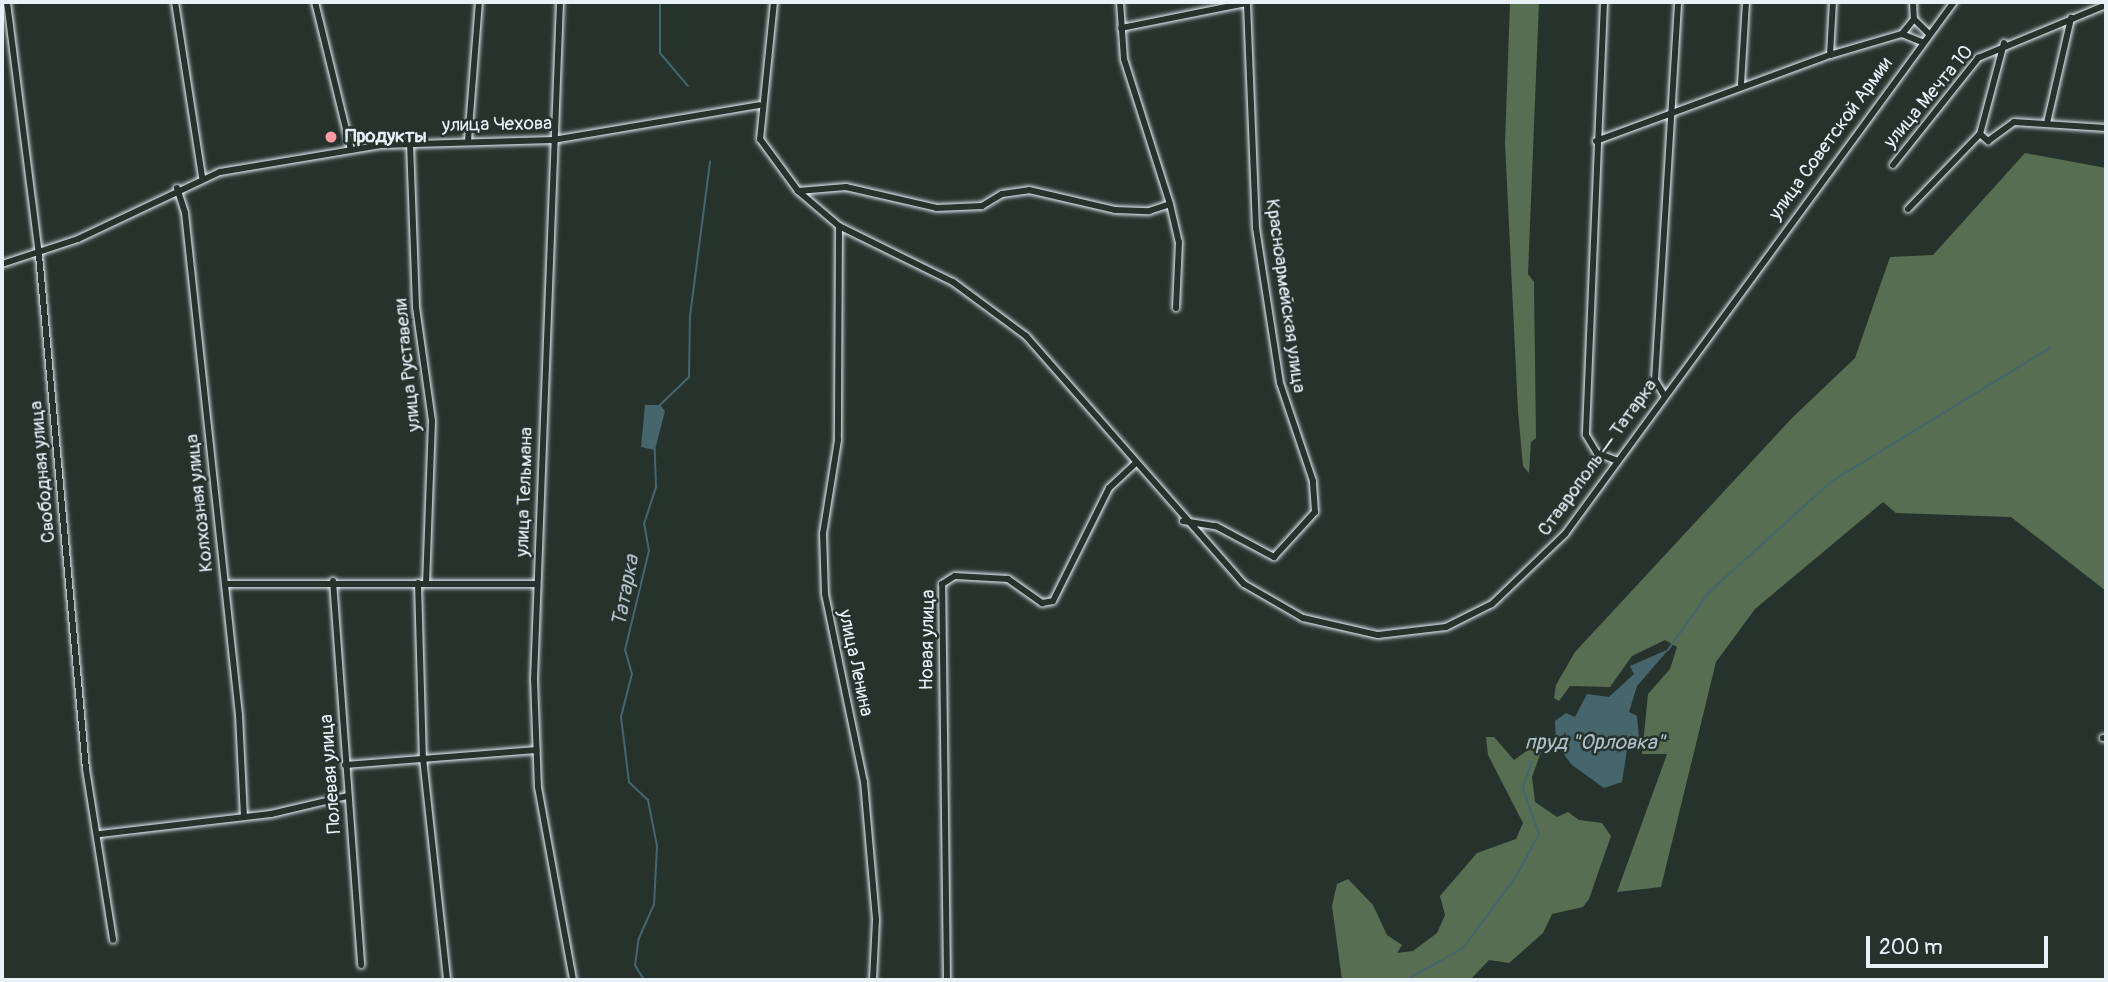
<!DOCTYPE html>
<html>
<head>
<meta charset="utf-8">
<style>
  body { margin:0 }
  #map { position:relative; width:2108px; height:982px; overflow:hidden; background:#26332d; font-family:Pangolin,sans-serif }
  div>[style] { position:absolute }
  .green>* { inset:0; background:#576e52 }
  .water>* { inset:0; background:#46666c }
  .stream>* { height:2px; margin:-1px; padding:0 1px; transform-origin:1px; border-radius:1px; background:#46666c }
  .roads { filter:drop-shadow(0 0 2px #e8f1f8) drop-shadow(0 0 2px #e8f1f8) }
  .street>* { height:6px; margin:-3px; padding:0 3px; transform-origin:3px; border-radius:3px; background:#26332d }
  .dots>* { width:19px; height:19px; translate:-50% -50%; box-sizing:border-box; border:4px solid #26332d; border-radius:50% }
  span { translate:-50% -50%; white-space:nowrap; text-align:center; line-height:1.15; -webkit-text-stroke:5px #26332d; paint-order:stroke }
  .street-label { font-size:19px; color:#e8f1f8 }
  .poi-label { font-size:19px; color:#e8f1f8; font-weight:700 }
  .left { translate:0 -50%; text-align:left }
  .water-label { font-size:21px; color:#afc0c7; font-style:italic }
  .frame { position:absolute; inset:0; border:4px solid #e8f1f8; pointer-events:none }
  .scale { position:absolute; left:1866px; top:936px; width:182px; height:32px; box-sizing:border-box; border:4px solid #e8f1f8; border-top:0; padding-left:9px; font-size:21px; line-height:24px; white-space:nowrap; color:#e8f1f8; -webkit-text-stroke:5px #26332d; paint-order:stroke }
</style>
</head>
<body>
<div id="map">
  <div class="green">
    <i style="clip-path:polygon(1510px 2px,1539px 2px,1528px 274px,1534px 282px,1536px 438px,1531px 442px,1529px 473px,1523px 466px,1518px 411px,1505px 143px)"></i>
    <i style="clip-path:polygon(2025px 153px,2106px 168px,2106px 591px,2011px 517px,1896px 513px,1883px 502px,1755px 609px,1716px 662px,1661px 887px,1617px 892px,1667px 754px,1642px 754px,1648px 694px,1670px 669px,1677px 647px,1665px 640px,1632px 656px,1610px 687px,1570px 686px,1559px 701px,1554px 698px,1556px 685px,1575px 652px,1792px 418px,1855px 358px,1890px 257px,1933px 255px)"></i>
    <i style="clip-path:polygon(1486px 737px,1494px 737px,1514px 760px,1535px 745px,1541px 752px,1532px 777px,1535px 802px,1557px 817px,1568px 812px,1579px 820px,1602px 823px,1611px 836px,1589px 899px,1583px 907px,1552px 914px,1543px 933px,1509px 963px,1489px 960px,1470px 980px,1342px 980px,1332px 906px,1337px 884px,1348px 879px,1373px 905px,1387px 935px,1402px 945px,1397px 953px,1413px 951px,1437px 933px,1445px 915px,1440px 896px,1477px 853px,1516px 839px,1523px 823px,1488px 755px)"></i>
  </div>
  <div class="water">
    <i style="clip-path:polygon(645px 405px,660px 405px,665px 411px,655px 450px,641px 447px)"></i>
    <i style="clip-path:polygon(1669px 649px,1637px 686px,1629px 712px,1637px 716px,1639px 737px,1627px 750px,1622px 782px,1604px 788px,1572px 765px,1556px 744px,1555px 721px,1566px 713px,1575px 717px,1587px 694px,1609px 697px,1634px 674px,1630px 666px)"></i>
  </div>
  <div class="stream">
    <i style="left:660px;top:2px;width:51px;rotate:90deg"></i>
    <i style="left:660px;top:53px;width:43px;rotate:49.7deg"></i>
    <i style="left:660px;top:405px;width:40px;rotate:-44deg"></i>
    <i style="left:689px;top:377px;width:61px;rotate:-89.1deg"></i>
    <i style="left:690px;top:316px;width:156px;rotate:-82.6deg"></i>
    <i style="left:1668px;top:650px;width:70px;rotate:-54.9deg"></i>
    <i style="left:1708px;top:593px;width:167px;rotate:-42.1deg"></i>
    <i style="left:1832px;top:481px;width:255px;rotate:-31.4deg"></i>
    <i style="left:644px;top:980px;width:17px;rotate:-121deg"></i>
    <i style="left:635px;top:965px;width:27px;rotate:-82deg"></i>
    <i style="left:639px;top:938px;width:36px;rotate:-66deg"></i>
    <i style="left:654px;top:905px;width:59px;rotate:-87.1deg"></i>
    <i style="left:657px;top:846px;width:47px;rotate:-101.1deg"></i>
    <i style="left:648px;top:800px;width:26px;rotate:-137deg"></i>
    <i style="left:629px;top:782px;width:65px;rotate:-97deg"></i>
    <i style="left:621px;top:717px;width:44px;rotate:-75.7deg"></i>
    <i style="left:632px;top:674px;width:25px;rotate:-106deg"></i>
    <i style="left:625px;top:650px;width:102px;rotate:-76.4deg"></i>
    <i style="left:649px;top:551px;width:27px;rotate:-100deg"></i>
    <i style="left:644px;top:524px;width:39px;rotate:-72deg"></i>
    <i style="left:656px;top:487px;width:38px;rotate:-92deg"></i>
    <i style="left:1406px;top:980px;width:65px;rotate:-29.3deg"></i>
    <i style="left:1463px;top:948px;width:91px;rotate:-53.5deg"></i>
    <i style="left:1517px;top:875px;width:47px;rotate:-61.8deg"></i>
    <i style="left:1539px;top:834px;width:49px;rotate:-109.2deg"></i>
    <i style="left:1523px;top:788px;width:28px;rotate:-72deg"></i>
  </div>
  <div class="roads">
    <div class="street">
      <i style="left:7px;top:2px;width:255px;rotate:82.8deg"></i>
      <i style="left:39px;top:255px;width:516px;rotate:84.78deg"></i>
      <i style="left:86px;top:769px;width:173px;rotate:81deg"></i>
      <i style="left:175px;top:2px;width:177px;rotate:81.2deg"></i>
      <i style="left:315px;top:2px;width:152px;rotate:76.3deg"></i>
      <i style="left:560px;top:2px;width:677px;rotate:92.2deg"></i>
      <i style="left:534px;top:679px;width:108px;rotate:87.9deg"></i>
      <i style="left:538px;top:787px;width:196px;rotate:79.7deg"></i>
      <i style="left:774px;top:2px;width:138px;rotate:95.8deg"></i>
      <i style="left:760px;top:139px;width:64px;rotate:53.8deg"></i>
      <i style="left:798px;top:191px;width:54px;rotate:40.5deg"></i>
      <i style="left:839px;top:226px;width:127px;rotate:26.2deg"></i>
      <i style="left:953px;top:282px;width:91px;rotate:36.5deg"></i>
      <i style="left:1026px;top:336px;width:330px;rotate:48.7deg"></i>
      <i style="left:1244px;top:584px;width:68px;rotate:30deg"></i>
      <i style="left:1303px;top:618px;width:77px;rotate:12.8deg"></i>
      <i style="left:1378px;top:635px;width:68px;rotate:-6.7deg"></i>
      <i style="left:1446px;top:627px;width:51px;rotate:-26.6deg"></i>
      <i style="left:1492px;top:604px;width:101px;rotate:-43.8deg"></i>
      <i style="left:1565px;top:534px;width:659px;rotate:-53.83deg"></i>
      <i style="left:1604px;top:2px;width:433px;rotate:92.4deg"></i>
      <i style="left:1586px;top:435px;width:21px;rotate:59deg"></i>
      <i style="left:1597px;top:453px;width:22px;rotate:21deg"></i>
      <i style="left:1913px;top:2px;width:17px;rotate:87deg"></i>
      <i style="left:1914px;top:19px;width:20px;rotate:45deg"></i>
      <i style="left:1121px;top:28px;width:127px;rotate:-11.3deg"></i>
      <i style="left:1902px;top:34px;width:19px;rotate:-51deg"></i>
      <i style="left:1830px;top:55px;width:53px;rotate:-86.8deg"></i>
      <i style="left:1741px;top:84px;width:82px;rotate:-86.5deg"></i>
      <i style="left:2047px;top:123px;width:108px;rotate:-77.1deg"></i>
      <i style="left:1980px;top:134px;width:11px;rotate:41deg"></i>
      <i style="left:1988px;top:141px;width:32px;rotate:-36deg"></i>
      <i style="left:2014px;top:122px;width:92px;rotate:3.7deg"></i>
      <i style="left:1980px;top:134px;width:94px;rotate:-75.2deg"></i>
      <i style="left:468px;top:141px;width:139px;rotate:-85.5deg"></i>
      <i style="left:1596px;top:141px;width:249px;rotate:-20.2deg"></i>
      <i style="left:1830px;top:55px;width:75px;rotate:-16.3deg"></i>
      <i style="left:1902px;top:34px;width:22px;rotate:22deg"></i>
      <i style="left:410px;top:143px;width:164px;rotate:87.9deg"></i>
      <i style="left:416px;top:307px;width:115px;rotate:82deg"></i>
      <i style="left:432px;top:421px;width:162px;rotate:92.1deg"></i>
      <i style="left:1893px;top:165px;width:137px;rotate:-51.5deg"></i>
      <i style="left:1978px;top:58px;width:139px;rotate:-22.5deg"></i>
      <i style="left:177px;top:188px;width:26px;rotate:72deg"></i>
      <i style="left:185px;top:213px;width:505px;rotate:83.86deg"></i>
      <i style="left:239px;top:715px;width:102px;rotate:87.2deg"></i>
      <i style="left:798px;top:191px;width:48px;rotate:-4.8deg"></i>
      <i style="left:846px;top:187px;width:93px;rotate:13deg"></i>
      <i style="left:937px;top:208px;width:45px;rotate:-2.5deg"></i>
      <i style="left:982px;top:206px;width:23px;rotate:-31deg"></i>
      <i style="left:1002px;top:194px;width:27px;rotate:-8deg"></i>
      <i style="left:1029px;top:190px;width:88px;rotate:13.1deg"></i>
      <i style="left:1115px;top:210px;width:34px;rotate:2deg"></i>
      <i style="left:1149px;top:211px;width:22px;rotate:-18deg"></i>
      <i style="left:1170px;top:204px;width:152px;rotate:-107.6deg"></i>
      <i style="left:1124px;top:59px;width:57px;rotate:-94deg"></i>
      <i style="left:1170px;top:204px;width:39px;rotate:77deg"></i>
      <i style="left:1179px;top:242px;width:66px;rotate:92.6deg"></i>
      <i style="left:1908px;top:209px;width:104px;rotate:-46.2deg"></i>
      <i style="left:839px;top:226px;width:214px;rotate:90.3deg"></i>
      <i style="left:838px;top:440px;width:95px;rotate:99.1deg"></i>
      <i style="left:823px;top:534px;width:60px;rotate:88.1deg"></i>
      <i style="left:825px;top:594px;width:192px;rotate:78.3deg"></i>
      <i style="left:864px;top:782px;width:139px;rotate:85deg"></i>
      <i style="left:876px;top:920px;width:60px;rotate:92.9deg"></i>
      <i style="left:2px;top:264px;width:80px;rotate:-18.2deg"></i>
      <i style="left:78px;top:239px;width:157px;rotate:-25.3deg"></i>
      <i style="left:220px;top:172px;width:163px;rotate:-9.5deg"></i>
      <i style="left:381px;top:145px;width:172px;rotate:-1.7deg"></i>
      <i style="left:553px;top:140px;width:209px;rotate:-9.6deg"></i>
      <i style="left:1664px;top:395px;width:17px;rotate:-121deg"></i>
      <i style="left:1655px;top:380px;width:379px;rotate:-86.5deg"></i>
      <i style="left:1183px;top:521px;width:33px;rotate:9deg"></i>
      <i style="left:1216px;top:526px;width:66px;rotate:28.1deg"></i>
      <i style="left:1274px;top:557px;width:61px;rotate:-47.7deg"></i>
      <i style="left:1315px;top:512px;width:31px;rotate:-94deg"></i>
      <i style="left:1313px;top:481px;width:103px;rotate:-108.6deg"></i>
      <i style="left:1280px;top:383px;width:157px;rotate:-98.8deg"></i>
      <i style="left:1256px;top:228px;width:226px;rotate:-92.3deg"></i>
      <i style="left:333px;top:581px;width:385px;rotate:85.8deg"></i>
      <i style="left:418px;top:583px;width:175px;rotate:88.4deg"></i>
      <i style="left:423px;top:758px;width:223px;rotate:83.8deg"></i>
      <i style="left:225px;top:584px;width:312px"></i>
      <i style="left:2103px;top:738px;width:3px"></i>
      <i style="left:345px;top:765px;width:192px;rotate:-4.5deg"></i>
      <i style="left:100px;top:834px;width:172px;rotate:-6.7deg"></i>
      <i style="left:271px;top:814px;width:78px;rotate:-13.3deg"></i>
      <i style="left:947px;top:980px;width:396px;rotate:-90.7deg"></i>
      <i style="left:942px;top:584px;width:15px;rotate:-32deg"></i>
      <i style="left:955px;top:576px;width:53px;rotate:3.2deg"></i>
      <i style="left:1008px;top:579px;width:42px;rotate:35.2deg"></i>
      <i style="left:1042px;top:603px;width:11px;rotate:-10deg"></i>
      <i style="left:1053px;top:601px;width:126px;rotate:-63.6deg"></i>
      <i style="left:1109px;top:488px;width:37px;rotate:-43deg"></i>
    </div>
  </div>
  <div class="dots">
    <i style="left:331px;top:137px;background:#ff9aa2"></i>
  </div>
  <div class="street-label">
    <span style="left:1929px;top:97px;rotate:-50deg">улица Мечта 10</span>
    <span style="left:497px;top:125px;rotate:-1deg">улица Чехова</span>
    <span style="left:1831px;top:139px;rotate:-54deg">улица Советской Армии</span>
    <span style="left:1285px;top:296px;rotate:82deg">Красноармейская улица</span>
    <span style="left:408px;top:365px;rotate:-96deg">улица Руставели</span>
    <span style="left:1598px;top:458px;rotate:-54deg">Ставрополь — Татарка</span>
    <span style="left:43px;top:472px;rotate:-95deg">Свободная улица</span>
    <span style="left:525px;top:492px;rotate:-88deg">улица Тельмана</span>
    <span style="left:200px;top:503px;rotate:-96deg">Колхозная улица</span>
    <span style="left:928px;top:640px;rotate:-89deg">Новая улица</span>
    <span style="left:855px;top:663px;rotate:78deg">улица Ленина</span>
    <span style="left:331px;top:774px;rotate:-94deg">Полевая улица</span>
  </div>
  <div class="poi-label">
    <span class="left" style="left:345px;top:137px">Продукты</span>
  </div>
  <div class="water-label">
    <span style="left:626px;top:591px;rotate:-79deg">Татарка</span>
    <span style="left:1595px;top:743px">пруд "Орловка"</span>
  </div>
  <div class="frame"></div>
  <div class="scale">200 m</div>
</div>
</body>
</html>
